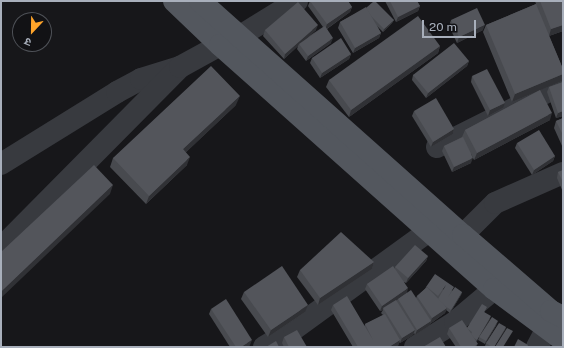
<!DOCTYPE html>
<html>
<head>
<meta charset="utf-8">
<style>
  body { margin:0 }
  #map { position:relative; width:564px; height:348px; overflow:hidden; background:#17171a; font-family:"Public Sans","Noto Sans Devanagari",sans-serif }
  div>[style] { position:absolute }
  .minor>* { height:22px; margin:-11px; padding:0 11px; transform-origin:11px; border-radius:11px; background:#383a3f }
  .major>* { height:22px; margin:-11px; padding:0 11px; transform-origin:11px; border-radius:11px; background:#53575e }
  .wall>* { inset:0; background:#484a4f }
  .shaded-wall>* { inset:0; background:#303135 }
  .building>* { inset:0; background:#53555b }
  span { translate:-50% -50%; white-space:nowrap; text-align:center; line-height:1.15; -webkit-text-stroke:3px #121215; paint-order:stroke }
  .frame { position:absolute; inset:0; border:2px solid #a8afbb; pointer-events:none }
  .north { position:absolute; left:12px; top:12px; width:40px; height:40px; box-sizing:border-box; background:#121215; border:1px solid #4e5157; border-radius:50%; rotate:202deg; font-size:11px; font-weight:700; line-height:16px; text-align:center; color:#a8afbb }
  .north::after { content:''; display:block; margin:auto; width:14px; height:18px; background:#ffa42a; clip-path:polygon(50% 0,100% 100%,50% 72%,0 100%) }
  .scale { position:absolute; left:422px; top:20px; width:54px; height:18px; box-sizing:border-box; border:2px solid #a8afbb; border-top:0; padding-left:5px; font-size:12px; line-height:14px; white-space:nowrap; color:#a8afbb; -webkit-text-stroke:3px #121215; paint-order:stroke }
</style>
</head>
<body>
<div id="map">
  <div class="minor">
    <i style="left:240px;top:36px;width:67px;rotate:-31.6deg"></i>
    <i style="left:437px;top:147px;width:141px;rotate:-26.6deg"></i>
    <i style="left:1px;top:164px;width:137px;rotate:-31.8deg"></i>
    <i style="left:117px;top:92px;width:27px;rotate:-28deg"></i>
    <i style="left:141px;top:79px;width:38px;rotate:-17deg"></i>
    <i style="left:463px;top:235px;width:45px;rotate:-45deg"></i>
    <i style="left:495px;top:203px;width:74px;rotate:-23.8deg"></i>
    <i style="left:1px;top:248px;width:255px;rotate:-45.3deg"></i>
    <i style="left:180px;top:67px;width:46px;rotate:-28.8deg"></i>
    <i style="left:264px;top:347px;width:35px;rotate:-31deg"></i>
    <i style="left:294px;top:329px;width:167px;rotate:-36deg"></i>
    <i style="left:415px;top:347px;width:47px;rotate:-32deg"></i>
    <i style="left:455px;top:322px;width:51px;rotate:-40.2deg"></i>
    <i style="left:537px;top:347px;width:19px;rotate:-62deg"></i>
  </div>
  <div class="major">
    <i style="left:174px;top:1px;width:64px;rotate:43.7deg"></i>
    <i style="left:220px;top:45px;width:367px;rotate:41.7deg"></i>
    <i style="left:494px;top:289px;width:86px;rotate:36.5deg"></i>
    <i style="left:200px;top:1px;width:352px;rotate:41.7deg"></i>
    <i style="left:463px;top:235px;width:116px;rotate:40.8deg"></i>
    <i style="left:551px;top:311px;width:13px;rotate:27deg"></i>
  </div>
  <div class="wall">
    <i style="clip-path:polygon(310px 1px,348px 1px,352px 7px,350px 12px,327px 29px,331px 43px,306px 61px,297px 49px,298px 46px,284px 59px,263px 36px,265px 30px,316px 30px,309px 36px,323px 27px,308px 6px)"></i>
    <i style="clip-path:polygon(385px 1px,417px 1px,420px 6px,418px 11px,396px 22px)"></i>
    <i style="clip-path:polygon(535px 1px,563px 1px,563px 31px,549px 36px,563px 69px,563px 79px,562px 81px,540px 90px,550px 120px,474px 160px,471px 154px,471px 163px,452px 172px,442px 151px,444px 146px,462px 137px,465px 130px,538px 91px,512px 102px,483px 32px,486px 25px,536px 4px)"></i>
    <i style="clip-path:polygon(366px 8px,394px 20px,392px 23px,383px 32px,377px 26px,381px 33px,379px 38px,353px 53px,338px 28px,340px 22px)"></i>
    <i style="clip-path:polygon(451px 20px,483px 30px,457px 43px,449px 26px)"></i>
    <i style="clip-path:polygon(440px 46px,438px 53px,349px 117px,326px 87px,329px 80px)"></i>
    <i style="clip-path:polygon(351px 54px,349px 59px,320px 78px,310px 63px,312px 58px)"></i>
    <i style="clip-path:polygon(469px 61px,467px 66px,426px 98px,412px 80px,413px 75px)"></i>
    <i style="clip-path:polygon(472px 76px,503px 108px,488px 116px,471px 82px)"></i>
    <i style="clip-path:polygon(563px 82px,563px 116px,556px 118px,547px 92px,549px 87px)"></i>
    <i style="clip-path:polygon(236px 105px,186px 152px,187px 165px,146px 204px,110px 167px,113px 158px)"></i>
    <i style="clip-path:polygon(414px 111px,454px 129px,453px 134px,431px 147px,412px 116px)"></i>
    <i style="clip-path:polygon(563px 118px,563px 148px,554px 128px,556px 121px)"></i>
    <i style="clip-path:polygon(517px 143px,555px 156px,553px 161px,532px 175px,515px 148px)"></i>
    <i style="clip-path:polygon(563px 170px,563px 192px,557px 178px,558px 172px)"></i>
    <i style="clip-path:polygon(428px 256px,426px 261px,406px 283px,404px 282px,407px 293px,416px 298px,417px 296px,425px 289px,426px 287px,462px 292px,461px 295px,450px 313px,446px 310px,445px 313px,430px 324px,430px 323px,429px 326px,415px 335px,414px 333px,413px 335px,400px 343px,399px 342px,398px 346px,396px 347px,353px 347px,331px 310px,333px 305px,365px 326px,365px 324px,383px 315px,381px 313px,383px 310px,380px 311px,365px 289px,367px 284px,395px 269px,395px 267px)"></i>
    <i style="clip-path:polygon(374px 262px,372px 269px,318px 305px,297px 277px,300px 270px)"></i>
    <i style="clip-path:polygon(244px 292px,305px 312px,268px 337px,241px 299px)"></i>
    <i style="clip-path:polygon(487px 307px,484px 312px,490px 319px,476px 342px,477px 347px,456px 347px,447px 334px,449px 328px,467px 328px)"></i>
    <i style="clip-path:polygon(211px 309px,250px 345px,247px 347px,230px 347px,209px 314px)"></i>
    <i style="clip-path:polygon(497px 324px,485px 344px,478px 340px,479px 337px)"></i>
    <i style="clip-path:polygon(506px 327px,505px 330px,494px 347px,486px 347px,485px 346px,486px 343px)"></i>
    <i style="clip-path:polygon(284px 337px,307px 347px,284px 347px,282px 343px)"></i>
  </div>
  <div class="shaded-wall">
    <i style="clip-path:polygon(420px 6px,418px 11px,396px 22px,398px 17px)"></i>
    <i style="clip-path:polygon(352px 7px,350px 12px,325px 30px,327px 24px)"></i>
    <i style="clip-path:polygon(394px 20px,392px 23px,383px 32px,384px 29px)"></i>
    <i style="clip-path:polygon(318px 25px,316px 30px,300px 45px,299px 44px,298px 46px,284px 59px,285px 54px)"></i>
    <i style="clip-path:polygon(485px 25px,483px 30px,457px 43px,459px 37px)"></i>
    <i style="clip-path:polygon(563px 25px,563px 31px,549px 36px,551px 29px)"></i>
    <i style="clip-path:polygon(381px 33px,379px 38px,353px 53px,355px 48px)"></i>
    <i style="clip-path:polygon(333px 38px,331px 43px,306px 61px,308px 56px)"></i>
    <i style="clip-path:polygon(440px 46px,438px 53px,349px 117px,351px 110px)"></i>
    <i style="clip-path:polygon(351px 54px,349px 59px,320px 78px,322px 73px)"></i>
    <i style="clip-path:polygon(469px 61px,467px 66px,426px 98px,428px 93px)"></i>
    <i style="clip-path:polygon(563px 74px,562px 81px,512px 102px,515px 94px)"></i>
    <i style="clip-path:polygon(240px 96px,236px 105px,180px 158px,183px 149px)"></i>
    <i style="clip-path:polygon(505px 103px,503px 108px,488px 116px,490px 110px)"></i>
    <i style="clip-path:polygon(563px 111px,563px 116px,556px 118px,558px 113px)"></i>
    <i style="clip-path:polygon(552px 113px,550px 120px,474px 160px,477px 153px)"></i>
    <i style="clip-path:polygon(454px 129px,453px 134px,431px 147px,433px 142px)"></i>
    <i style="clip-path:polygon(555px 156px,553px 161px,532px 175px,534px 170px)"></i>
    <i style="clip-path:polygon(190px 157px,187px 165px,146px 204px,149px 196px)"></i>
    <i style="clip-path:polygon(473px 158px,471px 163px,452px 172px,454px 167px)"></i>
    <i style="clip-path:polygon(113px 185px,110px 194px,1px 298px,1px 292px)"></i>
    <i style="clip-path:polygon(428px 256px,426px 261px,406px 283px,408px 278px)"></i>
    <i style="clip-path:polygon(374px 262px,372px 269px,318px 305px,320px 298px)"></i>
    <i style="clip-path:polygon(408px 288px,407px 293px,384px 309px,383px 308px,383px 310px,380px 311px,382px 306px)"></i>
    <i style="clip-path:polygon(462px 292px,461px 295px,450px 313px,451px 310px)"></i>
    <i style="clip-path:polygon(308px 305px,305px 312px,268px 337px,271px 330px)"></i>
    <i style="clip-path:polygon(447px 308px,445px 313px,430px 324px,432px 318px)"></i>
    <i style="clip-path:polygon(491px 316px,490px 319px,476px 343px,477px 340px)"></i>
    <i style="clip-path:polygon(431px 321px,429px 326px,415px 335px,417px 330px)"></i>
    <i style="clip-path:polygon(498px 321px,497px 324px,485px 344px,486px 341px)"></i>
    <i style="clip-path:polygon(506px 327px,505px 330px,494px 347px)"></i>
    <i style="clip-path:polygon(415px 330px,413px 335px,400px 343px,402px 338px)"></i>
    <i style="clip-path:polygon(252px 340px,250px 345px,247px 347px,241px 347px)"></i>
    <i style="clip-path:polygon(400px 340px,398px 346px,396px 347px,389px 347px)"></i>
  </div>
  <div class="building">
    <i style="clip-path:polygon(310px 1px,348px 1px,352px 7px,327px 24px)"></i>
    <i style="clip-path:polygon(374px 1px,375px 1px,394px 20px,384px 29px,371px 16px,366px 8px)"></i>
    <i style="clip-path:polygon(390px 1px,417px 1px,420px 6px,398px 17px)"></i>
    <i style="clip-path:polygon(540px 1px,563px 1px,563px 25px,551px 29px)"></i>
    <i style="clip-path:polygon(298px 2px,318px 25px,285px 54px,265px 30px)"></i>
    <i style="clip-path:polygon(536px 4px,563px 69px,563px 74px,515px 94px,486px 25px)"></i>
    <i style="clip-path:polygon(366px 7px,381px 33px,355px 48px,340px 22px)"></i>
    <i style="clip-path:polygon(477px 8px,485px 25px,459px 37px,451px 20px)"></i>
    <i style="clip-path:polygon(418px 16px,440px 46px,351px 110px,329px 80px)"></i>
    <i style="clip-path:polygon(325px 26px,333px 38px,308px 56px,299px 44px)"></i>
    <i style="clip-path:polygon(341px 38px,351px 54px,322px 73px,312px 58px)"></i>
    <i style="clip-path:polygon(454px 43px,469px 61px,428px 93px,413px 75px)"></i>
    <i style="clip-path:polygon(211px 66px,240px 96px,183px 149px,190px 157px,149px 196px,113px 158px)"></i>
    <i style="clip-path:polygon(487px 69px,505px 103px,490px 110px,472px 76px)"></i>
    <i style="clip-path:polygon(563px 82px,563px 111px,558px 113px,549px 87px)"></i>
    <i style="clip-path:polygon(540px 90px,552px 113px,477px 153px,465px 130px)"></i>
    <i style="clip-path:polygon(436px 98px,454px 129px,433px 142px,414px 111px)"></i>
    <i style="clip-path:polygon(563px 118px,563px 135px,556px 121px)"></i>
    <i style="clip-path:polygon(539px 130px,555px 156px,534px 170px,517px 143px)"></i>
    <i style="clip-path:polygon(463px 137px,473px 158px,454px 167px,444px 146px)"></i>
    <i style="clip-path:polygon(94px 165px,113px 185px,1px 292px,1px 252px)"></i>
    <i style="clip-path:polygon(563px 170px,563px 182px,558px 172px)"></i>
    <i style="clip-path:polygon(341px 232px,374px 262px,320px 298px,300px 270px)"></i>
    <i style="clip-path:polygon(415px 245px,428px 256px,408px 278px,395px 267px)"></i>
    <i style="clip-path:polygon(282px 266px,308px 305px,271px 330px,244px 292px)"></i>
    <i style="clip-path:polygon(393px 266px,408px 288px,382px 306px,367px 284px)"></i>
    <i style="clip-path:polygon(435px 274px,454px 287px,448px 297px,455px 287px,462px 292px,451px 310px,442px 304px,438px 299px,446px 285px,438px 296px,427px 287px,426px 287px)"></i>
    <i style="clip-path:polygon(427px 287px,447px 308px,432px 318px,417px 296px)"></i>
    <i style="clip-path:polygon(411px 290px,431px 321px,417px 330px,398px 299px)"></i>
    <i style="clip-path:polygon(347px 296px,373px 340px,365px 324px,385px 314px,400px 340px,389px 347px,358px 347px,333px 305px)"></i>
    <i style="clip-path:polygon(226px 299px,252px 340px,241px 347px,236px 347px,211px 309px)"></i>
    <i style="clip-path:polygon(396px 300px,415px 330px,402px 338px,383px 308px)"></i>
    <i style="clip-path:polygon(482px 304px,487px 307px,484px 312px,491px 316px,477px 340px,474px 338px,471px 334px,472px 332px,468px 329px,467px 328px)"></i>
    <i style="clip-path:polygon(492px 317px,498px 321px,486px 341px,479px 337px)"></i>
    <i style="clip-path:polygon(462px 320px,478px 344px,473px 347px,461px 347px,449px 328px)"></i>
    <i style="clip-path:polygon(499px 323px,506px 327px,494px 347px,492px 347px,486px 343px)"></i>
    <i style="clip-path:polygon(507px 328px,513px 331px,503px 347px,495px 347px)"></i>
    <i style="clip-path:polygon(297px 330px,307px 347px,289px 347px,284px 337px)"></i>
    <i style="clip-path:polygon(440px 337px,446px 347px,423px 347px)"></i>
    <i style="clip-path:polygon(518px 339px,528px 345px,527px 347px,514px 347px)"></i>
    <i style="clip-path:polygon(276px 341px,279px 347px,266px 347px)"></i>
  </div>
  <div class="frame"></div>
  <div class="north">उ</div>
  <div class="scale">20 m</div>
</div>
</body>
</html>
